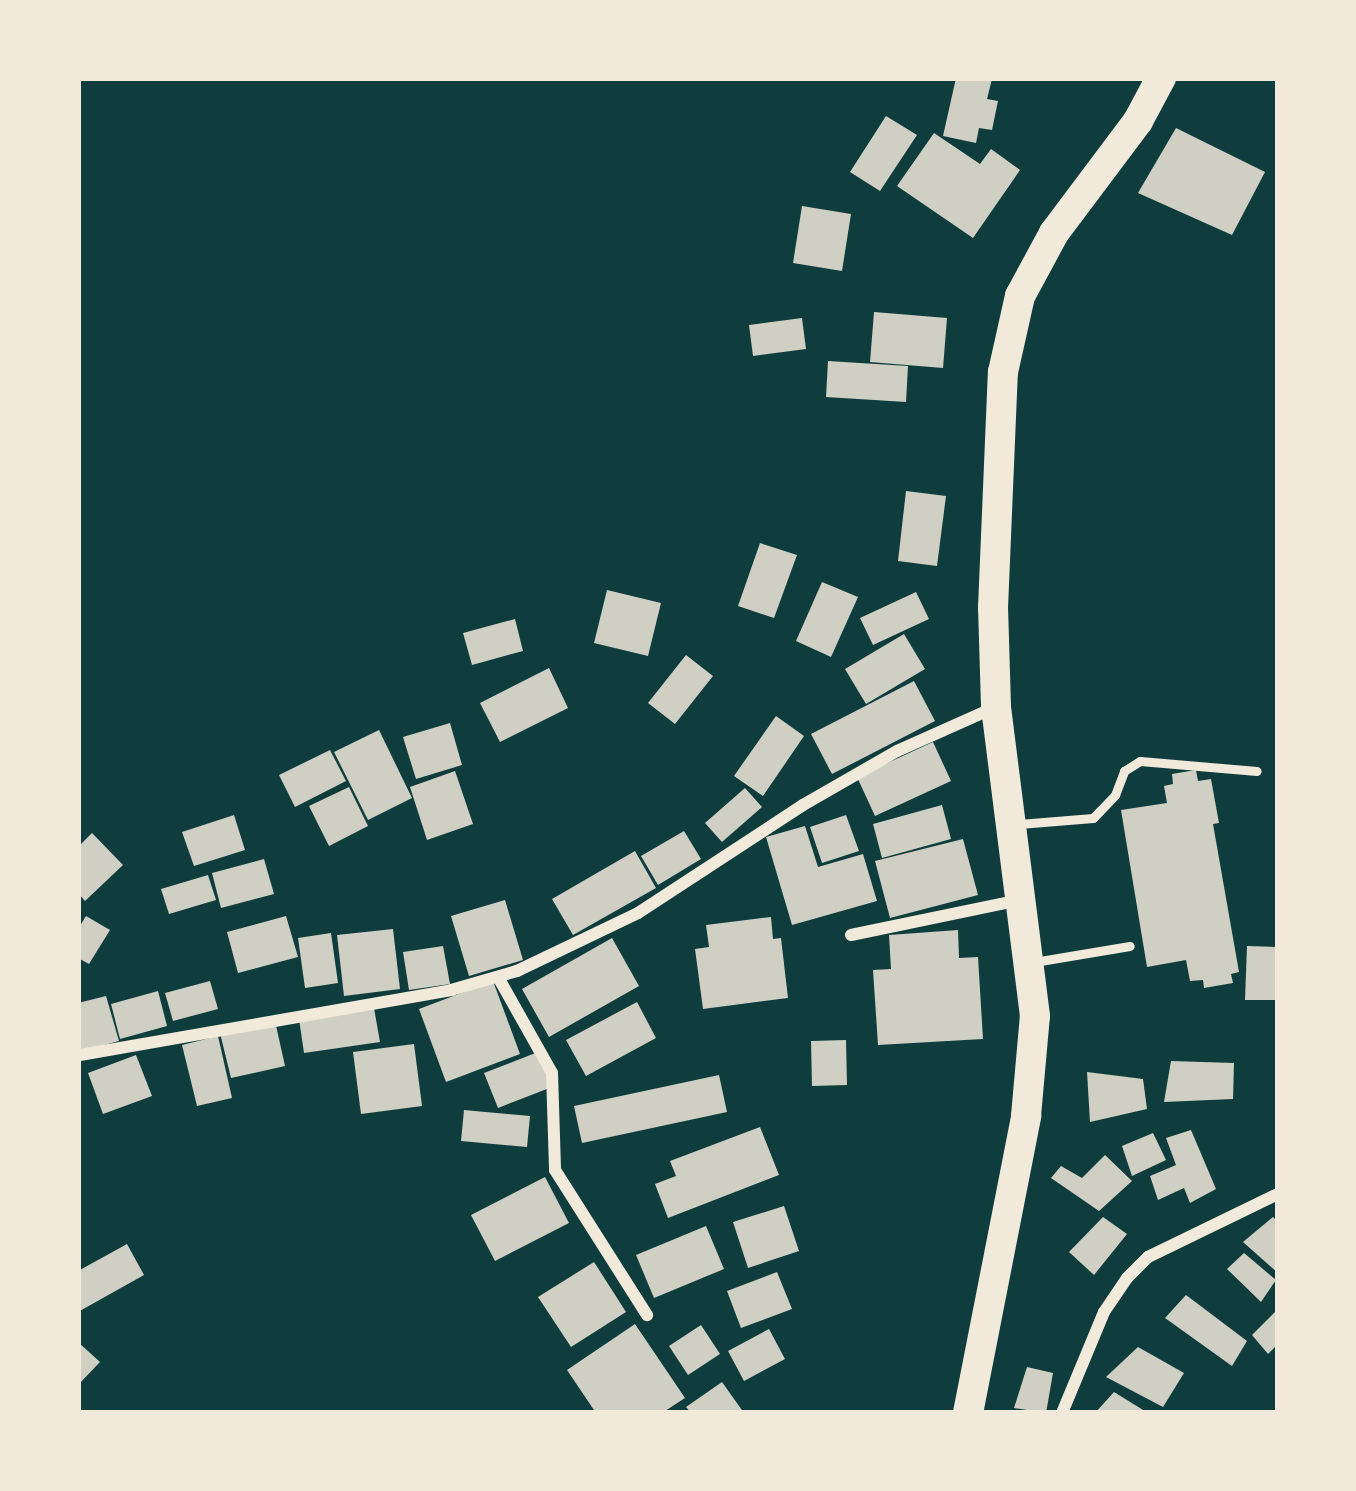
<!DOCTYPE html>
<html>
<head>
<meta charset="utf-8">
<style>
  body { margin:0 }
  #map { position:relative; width:1356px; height:1491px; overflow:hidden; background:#0f3d3e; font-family:Barlow,sans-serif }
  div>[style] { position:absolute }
  .building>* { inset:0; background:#cfcfc3 }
  .service>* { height:9px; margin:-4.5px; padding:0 4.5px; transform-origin:4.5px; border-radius:4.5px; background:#f1e9da }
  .minor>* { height:12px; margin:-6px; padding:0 6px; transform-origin:6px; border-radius:6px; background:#f1e9da }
  .trunk>* { height:30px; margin:-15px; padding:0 15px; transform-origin:15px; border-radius:15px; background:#f1e9da }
  span { translate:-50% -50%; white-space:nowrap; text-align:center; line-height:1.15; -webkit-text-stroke:9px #f1e9da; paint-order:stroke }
  .frame { position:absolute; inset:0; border:81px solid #f1e9da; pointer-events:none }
</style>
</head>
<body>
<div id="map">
  <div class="building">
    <i style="clip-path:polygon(956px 78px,992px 79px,987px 99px,998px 101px,992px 130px,979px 128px,976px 143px,943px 136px)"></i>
    <i style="clip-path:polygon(886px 116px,917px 135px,880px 191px,850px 172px)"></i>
    <i style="clip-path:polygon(1176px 128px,1265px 172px,1232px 235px,1138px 193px)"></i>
    <i style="clip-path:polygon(934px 133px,980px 164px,991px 149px,1020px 170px,973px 238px,897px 186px)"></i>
    <i style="clip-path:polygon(802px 206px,851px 214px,842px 271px,793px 263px)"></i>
    <i style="clip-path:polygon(874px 312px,947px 318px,943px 368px,870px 362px)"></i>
    <i style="clip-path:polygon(802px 318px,806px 349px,753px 356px,749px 325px)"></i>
    <i style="clip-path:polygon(828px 361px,908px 366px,906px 402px,826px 397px)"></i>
    <i style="clip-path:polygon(906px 491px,946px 496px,937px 566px,898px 561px)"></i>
    <i style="clip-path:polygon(760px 543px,797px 555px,774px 618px,738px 606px)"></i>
    <i style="clip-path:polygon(822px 582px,858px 597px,831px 657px,796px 641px)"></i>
    <i style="clip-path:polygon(607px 590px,661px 603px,648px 656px,594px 643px)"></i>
    <i style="clip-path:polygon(916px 592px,929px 619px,873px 645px,860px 618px)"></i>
    <i style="clip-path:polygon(515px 619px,523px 651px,472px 665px,463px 633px)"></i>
    <i style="clip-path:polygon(904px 634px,925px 669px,866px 704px,845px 669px)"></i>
    <i style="clip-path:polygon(686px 655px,713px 676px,675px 724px,648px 703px)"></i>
    <i style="clip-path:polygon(549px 668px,568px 708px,500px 742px,480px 703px)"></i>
    <i style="clip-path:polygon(914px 681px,935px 721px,832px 774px,811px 734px)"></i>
    <i style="clip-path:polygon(776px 716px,804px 736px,763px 796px,734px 776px)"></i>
    <i style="clip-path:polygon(450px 723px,462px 765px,416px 779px,403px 737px)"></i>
    <i style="clip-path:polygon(379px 730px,412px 798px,368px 820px,334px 752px)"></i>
    <i style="clip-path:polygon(933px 742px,951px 781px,875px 816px,857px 777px)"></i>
    <i style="clip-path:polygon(330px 750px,346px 781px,295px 807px,279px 775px)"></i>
    <i style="clip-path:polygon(1196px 770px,1198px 781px,1211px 779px,1219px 823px,1213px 824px,1239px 972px,1231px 974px,1233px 983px,1204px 988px,1203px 980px,1190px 981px,1186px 960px,1147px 967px,1121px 810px,1167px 803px,1164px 786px,1173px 784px,1172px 774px)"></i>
    <i style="clip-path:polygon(455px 771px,473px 824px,427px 840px,410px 787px)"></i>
    <i style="clip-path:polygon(349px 787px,368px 826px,329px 846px,309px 806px)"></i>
    <i style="clip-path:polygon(745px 788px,762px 807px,722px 842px,705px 823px)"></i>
    <i style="clip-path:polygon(942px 805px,951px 839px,882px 858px,873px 824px)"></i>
    <i style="clip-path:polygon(234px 815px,245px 850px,194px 866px,182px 832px)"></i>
    <i style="clip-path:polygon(846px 815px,859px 851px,822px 863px,810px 827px)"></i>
    <i style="clip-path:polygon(805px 826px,818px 867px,863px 854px,877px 901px,792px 925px,766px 837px)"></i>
    <i style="clip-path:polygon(684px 831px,701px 859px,658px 885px,641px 856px)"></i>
    <i style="clip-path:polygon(92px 833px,123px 865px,85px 901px,78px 893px,78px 847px)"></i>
    <i style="clip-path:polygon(963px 839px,978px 895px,890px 918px,875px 861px)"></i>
    <i style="clip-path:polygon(635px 851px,656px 888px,573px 935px,552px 899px)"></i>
    <i style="clip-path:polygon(264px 859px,274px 894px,221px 908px,212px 873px)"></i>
    <i style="clip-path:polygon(208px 875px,216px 900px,169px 914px,161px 889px)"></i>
    <i style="clip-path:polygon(505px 900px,523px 960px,469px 976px,451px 916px)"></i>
    <i style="clip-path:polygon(86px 916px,110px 930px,89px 964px,78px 958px,78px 929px)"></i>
    <i style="clip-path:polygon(286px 916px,298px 957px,238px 973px,227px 932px)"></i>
    <i style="clip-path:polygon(771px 917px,773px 939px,781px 938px,788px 998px,703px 1009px,695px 949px,709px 947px,706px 925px)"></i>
    <i style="clip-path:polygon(393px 929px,400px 989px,344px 996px,337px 935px)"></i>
    <i style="clip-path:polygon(958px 930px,959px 958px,978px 957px,983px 1039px,878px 1045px,873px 970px,891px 969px,889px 935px)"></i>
    <i style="clip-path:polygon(331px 933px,338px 983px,305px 988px,298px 938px)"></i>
    <i style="clip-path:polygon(612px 938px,639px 986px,549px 1037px,522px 989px)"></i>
    <i style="clip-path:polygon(443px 946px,450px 984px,409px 990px,403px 952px)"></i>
    <i style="clip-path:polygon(1247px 946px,1278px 947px,1278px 1000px,1245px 1000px)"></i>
    <i style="clip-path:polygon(210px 981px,218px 1009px,173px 1021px,165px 993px)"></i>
    <i style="clip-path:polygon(493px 981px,520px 1054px,446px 1082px,419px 1009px)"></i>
    <i style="clip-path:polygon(158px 991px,167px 1026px,120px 1039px,111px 1004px)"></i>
    <i style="clip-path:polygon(106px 996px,119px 1041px,78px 1052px,78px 1003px)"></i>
    <i style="clip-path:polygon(637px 1002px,656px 1038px,586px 1076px,566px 1040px)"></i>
    <i style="clip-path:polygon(374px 1008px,380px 1042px,304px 1053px,299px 1019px)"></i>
    <i style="clip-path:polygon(275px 1021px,285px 1066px,231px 1078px,220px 1033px)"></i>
    <i style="clip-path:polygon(218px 1036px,232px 1098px,197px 1106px,182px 1045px)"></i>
    <i style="clip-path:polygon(846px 1040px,847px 1085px,812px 1086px,811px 1041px)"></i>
    <i style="clip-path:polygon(414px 1044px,422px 1106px,361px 1114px,353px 1052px)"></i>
    <i style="clip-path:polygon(538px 1052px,552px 1087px,498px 1108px,484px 1073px)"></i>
    <i style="clip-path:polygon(136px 1055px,152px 1096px,103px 1114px,88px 1073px)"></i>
    <i style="clip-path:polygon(1171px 1061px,1234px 1063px,1233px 1099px,1164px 1102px)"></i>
    <i style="clip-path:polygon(1087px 1072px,1143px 1079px,1147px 1109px,1090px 1122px)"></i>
    <i style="clip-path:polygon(719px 1075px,727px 1112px,582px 1143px,574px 1106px)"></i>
    <i style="clip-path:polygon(464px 1110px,530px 1116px,527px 1147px,461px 1141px)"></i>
    <i style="clip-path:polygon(760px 1127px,779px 1175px,668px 1218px,655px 1184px,676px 1176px,670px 1161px)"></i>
    <i style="clip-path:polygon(1191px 1130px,1216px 1189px,1190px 1203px,1184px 1188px,1158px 1200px,1150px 1176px,1176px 1165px,1166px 1138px)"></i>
    <i style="clip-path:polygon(1153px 1133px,1166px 1160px,1132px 1176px,1122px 1146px)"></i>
    <i style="clip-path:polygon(1105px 1155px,1132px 1181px,1099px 1211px,1051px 1178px,1061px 1166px,1082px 1178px)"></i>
    <i style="clip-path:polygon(545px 1177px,569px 1223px,495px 1261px,471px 1215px)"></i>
    <i style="clip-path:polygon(784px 1206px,799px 1251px,748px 1268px,733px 1222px)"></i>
    <i style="clip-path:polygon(1103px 1217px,1127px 1234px,1094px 1275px,1069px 1252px)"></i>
    <i style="clip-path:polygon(1273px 1217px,1278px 1222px,1278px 1273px,1243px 1242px)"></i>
    <i style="clip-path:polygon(706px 1226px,724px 1269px,654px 1298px,636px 1255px)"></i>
    <i style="clip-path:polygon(127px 1244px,144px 1275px,78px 1312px,78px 1271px)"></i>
    <i style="clip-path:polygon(1244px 1253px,1276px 1280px,1261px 1302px,1227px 1269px)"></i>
    <i style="clip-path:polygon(594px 1262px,626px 1312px,571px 1347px,538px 1297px)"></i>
    <i style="clip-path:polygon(777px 1272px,792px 1309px,741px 1328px,727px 1291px)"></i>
    <i style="clip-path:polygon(1186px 1295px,1247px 1341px,1232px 1366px,1165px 1318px)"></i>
    <i style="clip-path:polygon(1278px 1309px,1278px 1344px,1268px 1354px,1252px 1335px)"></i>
    <i style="clip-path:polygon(635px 1324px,685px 1398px,662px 1413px,596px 1413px,567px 1370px)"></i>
    <i style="clip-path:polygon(701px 1325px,720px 1354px,688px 1375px,669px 1346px)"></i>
    <i style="clip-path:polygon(769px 1329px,785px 1359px,744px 1381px,728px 1351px)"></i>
    <i style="clip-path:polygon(78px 1342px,100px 1362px,78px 1385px)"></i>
    <i style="clip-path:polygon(1138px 1347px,1184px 1373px,1163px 1407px,1106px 1377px)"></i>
    <i style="clip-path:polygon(1027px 1367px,1053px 1373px,1046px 1413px,1014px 1408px)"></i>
    <i style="clip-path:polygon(722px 1382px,744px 1413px,691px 1413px,686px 1407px)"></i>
    <i style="clip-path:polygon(1114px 1392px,1148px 1413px,1095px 1413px)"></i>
  </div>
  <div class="service">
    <i style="left:1019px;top:824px;width:74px;rotate:-4.6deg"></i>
    <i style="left:1093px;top:818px;width:32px;rotate:-46deg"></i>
    <i style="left:1115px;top:795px;width:26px;rotate:-69deg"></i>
    <i style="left:1124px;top:771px;width:19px;rotate:-32deg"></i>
    <i style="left:1140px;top:761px;width:117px;rotate:4.9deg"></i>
    <i style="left:1034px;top:962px;width:97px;rotate:-9.5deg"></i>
  </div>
  <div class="minor">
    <i style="left:851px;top:935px;width:173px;rotate:-11.7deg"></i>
    <i style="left:498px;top:977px;width:110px;rotate:60.6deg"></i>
    <i style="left:552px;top:1073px;width:97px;rotate:88.2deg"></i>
    <i style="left:555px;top:1170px;width:172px;rotate:57.6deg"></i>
    <i style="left:80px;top:1055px;width:377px;rotate:-9.9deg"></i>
    <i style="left:451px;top:990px;width:69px;rotate:-16.1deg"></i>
    <i style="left:517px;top:971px;width:134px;rotate:-25.6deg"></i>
    <i style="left:638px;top:913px;width:197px;rotate:-33.2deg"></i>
    <i style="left:803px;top:805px;width:108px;rotate:-29.9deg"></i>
    <i style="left:897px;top:751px;width:108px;rotate:-24deg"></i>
    <i style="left:1062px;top:1413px;width:109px;rotate:-67.4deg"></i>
    <i style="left:1104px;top:1312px;width:41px;rotate:-55.9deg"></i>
    <i style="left:1127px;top:1278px;width:30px;rotate:-45deg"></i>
    <i style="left:1148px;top:1257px;width:144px;rotate:-25.9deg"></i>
  </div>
  <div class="trunk">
    <i style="left:968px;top:1413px;width:303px;rotate:-78.9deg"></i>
    <i style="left:1026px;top:1116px;width:100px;rotate:-84.9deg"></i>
    <i style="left:1035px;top:1016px;width:311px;rotate:-97.2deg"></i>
    <i style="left:996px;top:707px;width:99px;rotate:-91.7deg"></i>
    <i style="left:993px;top:608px;width:236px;rotate:-87.6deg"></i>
    <i style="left:1003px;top:372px;width:78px;rotate:-77.4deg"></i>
    <i style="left:1020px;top:296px;width:72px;rotate:-61.6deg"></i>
    <i style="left:1054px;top:233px;width:140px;rotate:-53.1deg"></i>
    <i style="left:1138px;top:121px;width:49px;rotate:-61.9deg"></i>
  </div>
  <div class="frame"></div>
</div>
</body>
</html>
